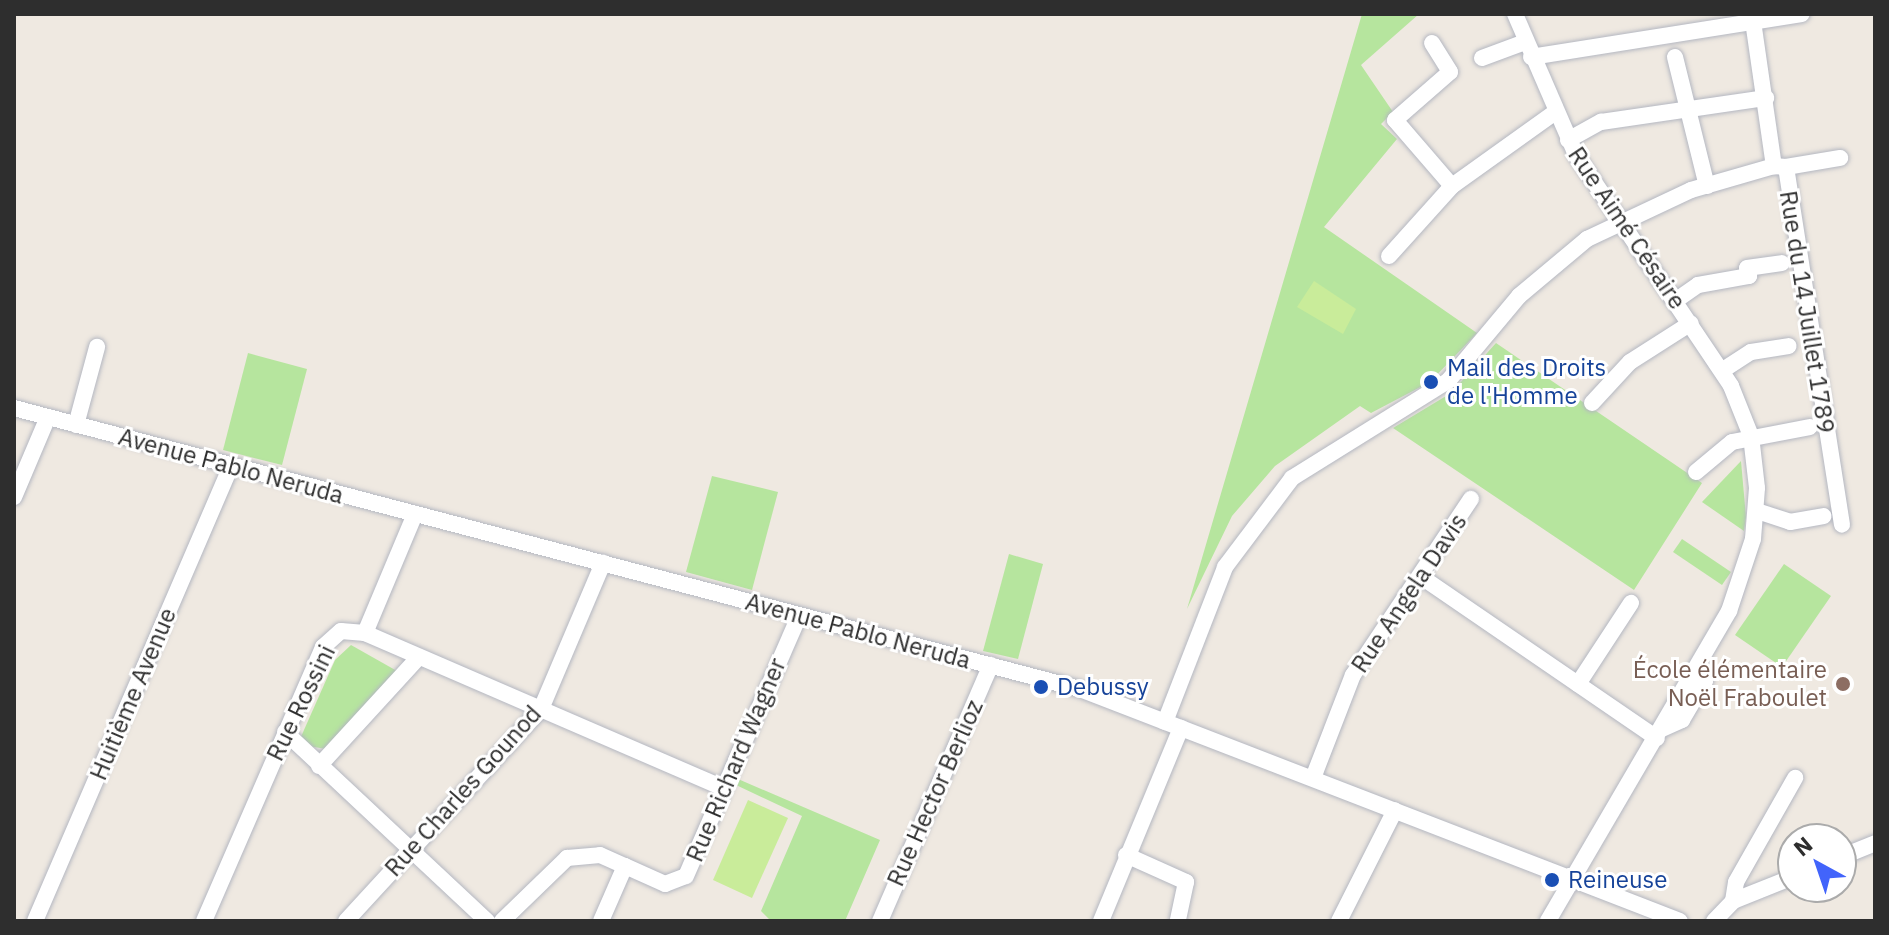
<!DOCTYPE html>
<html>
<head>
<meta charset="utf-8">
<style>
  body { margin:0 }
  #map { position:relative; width:1889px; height:935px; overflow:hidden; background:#efe9e1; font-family:"IBM Plex Sans",sans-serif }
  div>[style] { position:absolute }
  .green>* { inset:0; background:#b6e59e }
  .pitch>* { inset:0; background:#c9ec9a }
  .roads { filter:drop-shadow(0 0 2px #b4b7c1) drop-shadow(0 0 2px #b4b7c1) }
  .minor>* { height:16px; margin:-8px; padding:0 8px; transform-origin:8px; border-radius:8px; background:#fff }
  .dots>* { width:22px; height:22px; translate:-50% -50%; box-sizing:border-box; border:4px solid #fff; border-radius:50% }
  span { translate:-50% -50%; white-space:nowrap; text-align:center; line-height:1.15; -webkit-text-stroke:6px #fff; paint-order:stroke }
  .street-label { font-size:24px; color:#2e2e2e }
  .transit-label { font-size:24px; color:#164399 }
  .left { translate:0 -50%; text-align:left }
  .education-label { font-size:24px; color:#785e54 }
  .right { translate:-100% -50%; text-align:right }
  .frame { position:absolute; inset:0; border:16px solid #2e2e2e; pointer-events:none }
  .north { position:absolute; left:1777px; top:823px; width:80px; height:80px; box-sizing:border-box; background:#fff; border:2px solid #ababab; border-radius:50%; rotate:320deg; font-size:22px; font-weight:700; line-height:32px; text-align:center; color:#2e2e2e }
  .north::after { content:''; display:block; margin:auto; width:28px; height:36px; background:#4264fb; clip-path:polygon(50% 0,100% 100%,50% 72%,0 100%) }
</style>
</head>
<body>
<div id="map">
  <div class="green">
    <i style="clip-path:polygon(1362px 14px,1419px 14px,1361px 65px,1393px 112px,1381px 124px,1397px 139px,1324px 227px,1477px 333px,1430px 382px,1371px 413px,1360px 406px,1275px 466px,1232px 516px,1187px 609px)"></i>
    <i style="clip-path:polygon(1496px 343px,1702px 483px,1634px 590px,1393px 428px,1451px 393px)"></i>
    <i style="clip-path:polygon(248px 353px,307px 369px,282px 465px,223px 450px)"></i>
    <i style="clip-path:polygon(1741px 461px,1746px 517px,1744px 531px,1702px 502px)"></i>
    <i style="clip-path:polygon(712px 476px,778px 492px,752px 590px,686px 572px)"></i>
    <i style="clip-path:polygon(1682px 539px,1731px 572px,1722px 585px,1673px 552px)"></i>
    <i style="clip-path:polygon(1009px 554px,1043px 564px,1018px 659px,983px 651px)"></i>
    <i style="clip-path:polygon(1784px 564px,1831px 596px,1782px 667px,1735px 635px)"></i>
    <i style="clip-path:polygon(351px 645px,397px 671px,326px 749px,308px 746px,300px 739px,335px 660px)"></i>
    <i style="clip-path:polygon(738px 779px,880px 840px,845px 921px,771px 921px,761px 911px,802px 816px,736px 785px)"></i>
  </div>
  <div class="pitch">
    <i style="clip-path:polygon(1314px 281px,1356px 309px,1343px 334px,1297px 307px)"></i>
    <i style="clip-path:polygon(748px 800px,788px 818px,752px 898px,713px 880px)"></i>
  </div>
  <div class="roads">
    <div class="minor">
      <i style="left:1515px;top:14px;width:154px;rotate:66.6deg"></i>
      <i style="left:1576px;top:155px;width:278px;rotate:56.1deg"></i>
      <i style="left:1731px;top:386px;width:54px;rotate:68.2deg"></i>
      <i style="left:1751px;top:436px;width:52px;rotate:83.4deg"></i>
      <i style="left:1757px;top:488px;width:51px;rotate:94.5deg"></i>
      <i style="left:1753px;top:539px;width:76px;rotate:108.4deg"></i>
      <i style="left:1729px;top:611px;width:359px;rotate:120.3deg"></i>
      <i style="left:1752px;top:14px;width:154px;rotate:81.8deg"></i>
      <i style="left:1432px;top:43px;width:34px;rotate:58deg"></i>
      <i style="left:1450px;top:72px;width:73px;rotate:138.9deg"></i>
      <i style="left:1395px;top:120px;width:87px;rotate:49.2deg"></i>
      <i style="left:1531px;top:57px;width:274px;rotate:-9deg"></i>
      <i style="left:1675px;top:57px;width:133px;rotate:76.1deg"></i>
      <i style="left:1482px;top:58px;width:46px;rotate:-20.4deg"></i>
      <i style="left:1568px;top:140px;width:38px;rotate:-29deg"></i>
      <i style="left:1601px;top:122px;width:167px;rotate:-8.3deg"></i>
      <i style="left:1774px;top:166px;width:12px;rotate:5deg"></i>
      <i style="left:1786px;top:167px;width:362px;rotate:81.1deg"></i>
      <i style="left:1786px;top:167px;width:55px;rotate:-9.5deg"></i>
      <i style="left:1389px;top:256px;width:94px;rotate:-48deg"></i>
      <i style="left:1452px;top:186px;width:125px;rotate:-35.6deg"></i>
      <i style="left:1675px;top:301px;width:28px;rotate:-35deg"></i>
      <i style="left:1698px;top:285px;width:52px;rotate:-10deg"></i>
      <i style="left:1749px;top:276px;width:8px;rotate:-104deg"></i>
      <i style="left:1747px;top:268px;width:35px;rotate:-8deg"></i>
      <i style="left:1723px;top:370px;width:33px;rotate:-33deg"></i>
      <i style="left:1751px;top:352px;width:38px;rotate:-9deg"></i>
      <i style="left:1592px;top:403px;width:56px;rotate:-47.2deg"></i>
      <i style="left:1630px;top:362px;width:72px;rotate:-32.6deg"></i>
      <i style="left:14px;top:408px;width:1102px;rotate:14.77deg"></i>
      <i style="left:1080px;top:689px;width:643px;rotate:21.14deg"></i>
      <i style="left:76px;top:425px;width:81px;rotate:-74.9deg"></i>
      <i style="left:1696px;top:472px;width:47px;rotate:-39.8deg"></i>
      <i style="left:1732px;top:442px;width:79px;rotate:-10.9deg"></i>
      <i style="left:14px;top:497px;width:87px;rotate:-67deg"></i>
      <i style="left:1757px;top:511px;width:35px;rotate:18deg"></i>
      <i style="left:1790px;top:522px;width:34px;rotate:-10deg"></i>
      <i style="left:1420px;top:576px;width:287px;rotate:34.4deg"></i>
      <i style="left:365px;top:633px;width:391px;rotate:23.4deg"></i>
      <i style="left:1578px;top:684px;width:97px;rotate:-56.8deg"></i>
      <i style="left:1165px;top:722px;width:166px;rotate:-68.8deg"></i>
      <i style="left:1225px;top:567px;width:111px;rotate:-53deg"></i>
      <i style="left:1292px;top:478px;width:184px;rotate:-31.9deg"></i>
      <i style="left:1448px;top:381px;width:111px;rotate:-50.1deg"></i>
      <i style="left:1519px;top:296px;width:89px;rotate:-40deg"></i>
      <i style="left:1587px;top:239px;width:115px;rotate:-25.2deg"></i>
      <i style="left:1691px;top:190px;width:86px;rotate:-16.1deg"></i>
      <i style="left:1662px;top:729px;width:22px;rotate:-24deg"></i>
      <i style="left:1682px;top:720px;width:45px;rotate:-59.5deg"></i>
      <i style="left:1705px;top:681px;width:18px;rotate:-109deg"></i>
      <i style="left:285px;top:732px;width:277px;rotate:43.1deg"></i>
      <i style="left:319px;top:766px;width:148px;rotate:-47.5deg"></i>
      <i style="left:1313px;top:778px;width:110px;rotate:-68.8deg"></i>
      <i style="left:1353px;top:675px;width:212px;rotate:-56.2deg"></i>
      <i style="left:1126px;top:855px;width:66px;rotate:24.2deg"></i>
      <i style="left:1186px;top:882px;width:40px;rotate:102deg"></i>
      <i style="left:1841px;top:857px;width:37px;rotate:-22deg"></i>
      <i style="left:1733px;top:901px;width:19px;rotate:-81deg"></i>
      <i style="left:1736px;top:882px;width:120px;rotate:-60.4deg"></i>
      <i style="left:35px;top:921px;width:495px;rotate:-66.7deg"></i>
      <i style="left:204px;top:921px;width:299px;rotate:-66.5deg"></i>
      <i style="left:323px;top:647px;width:24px;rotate:-42deg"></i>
      <i style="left:341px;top:631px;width:24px;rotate:5deg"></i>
      <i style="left:365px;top:633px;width:129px;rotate:-67.2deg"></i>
      <i style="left:346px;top:921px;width:288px;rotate:-47.4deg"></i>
      <i style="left:541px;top:709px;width:159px;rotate:-67deg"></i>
      <i style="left:502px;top:921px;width:91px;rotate:-44.1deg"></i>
      <i style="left:567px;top:858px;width:33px;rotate:-5deg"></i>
      <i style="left:600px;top:855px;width:27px;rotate:24deg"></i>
      <i style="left:601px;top:921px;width:60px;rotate:-66.4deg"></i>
      <i style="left:625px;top:866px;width:44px;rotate:24.2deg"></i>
      <i style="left:665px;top:884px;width:22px;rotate:-21deg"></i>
      <i style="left:686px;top:876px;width:283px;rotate:-66.5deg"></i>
      <i style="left:880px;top:921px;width:279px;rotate:-66.6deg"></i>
      <i style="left:1101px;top:921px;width:209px;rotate:-67.5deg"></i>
      <i style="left:1339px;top:921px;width:124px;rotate:-63.2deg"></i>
      <i style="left:1714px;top:921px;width:28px;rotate:-46deg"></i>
      <i style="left:1733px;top:901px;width:65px;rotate:-21.8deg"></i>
    </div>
  </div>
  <div class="dots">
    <i style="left:1431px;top:382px;background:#1a4fb4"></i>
    <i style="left:1843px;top:684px;background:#8d6e63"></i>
    <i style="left:1041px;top:687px;background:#1a4fb4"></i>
    <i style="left:1552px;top:880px;background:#1a4fb4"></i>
  </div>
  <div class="street-label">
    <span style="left:1627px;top:228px;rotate:56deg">Rue Aimé Césaire</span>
    <span style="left:1807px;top:312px;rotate:81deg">Rue du 14 Juillet 1789</span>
    <span style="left:231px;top:466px;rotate:15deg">Avenue Pablo Neruda</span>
    <span style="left:1409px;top:593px;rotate:-56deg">Rue Angela Davis</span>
    <span style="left:858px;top:631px;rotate:15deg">Avenue Pablo Neruda</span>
    <span style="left:133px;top:694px;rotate:-67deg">Huitième Avenue</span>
    <span style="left:301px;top:703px;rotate:-64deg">Rue Rossini</span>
    <span style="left:736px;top:760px;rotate:-67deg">Rue Richard Wagner</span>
    <span style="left:463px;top:791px;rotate:-48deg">Rue Charles Gounod</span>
    <span style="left:935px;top:793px;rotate:-66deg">Rue Hector Berlioz</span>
  </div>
  <div class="transit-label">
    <span class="left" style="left:1447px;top:382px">Mail des Droits<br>de l'Homme</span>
    <span class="left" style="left:1057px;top:687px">Debussy</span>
    <span class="left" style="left:1568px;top:880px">Reineuse</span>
  </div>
  <div class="education-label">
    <span class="right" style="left:1827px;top:684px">École élémentaire<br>Noël Fraboulet</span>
  </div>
  <div class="frame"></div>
  <div class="north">N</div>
</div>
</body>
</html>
